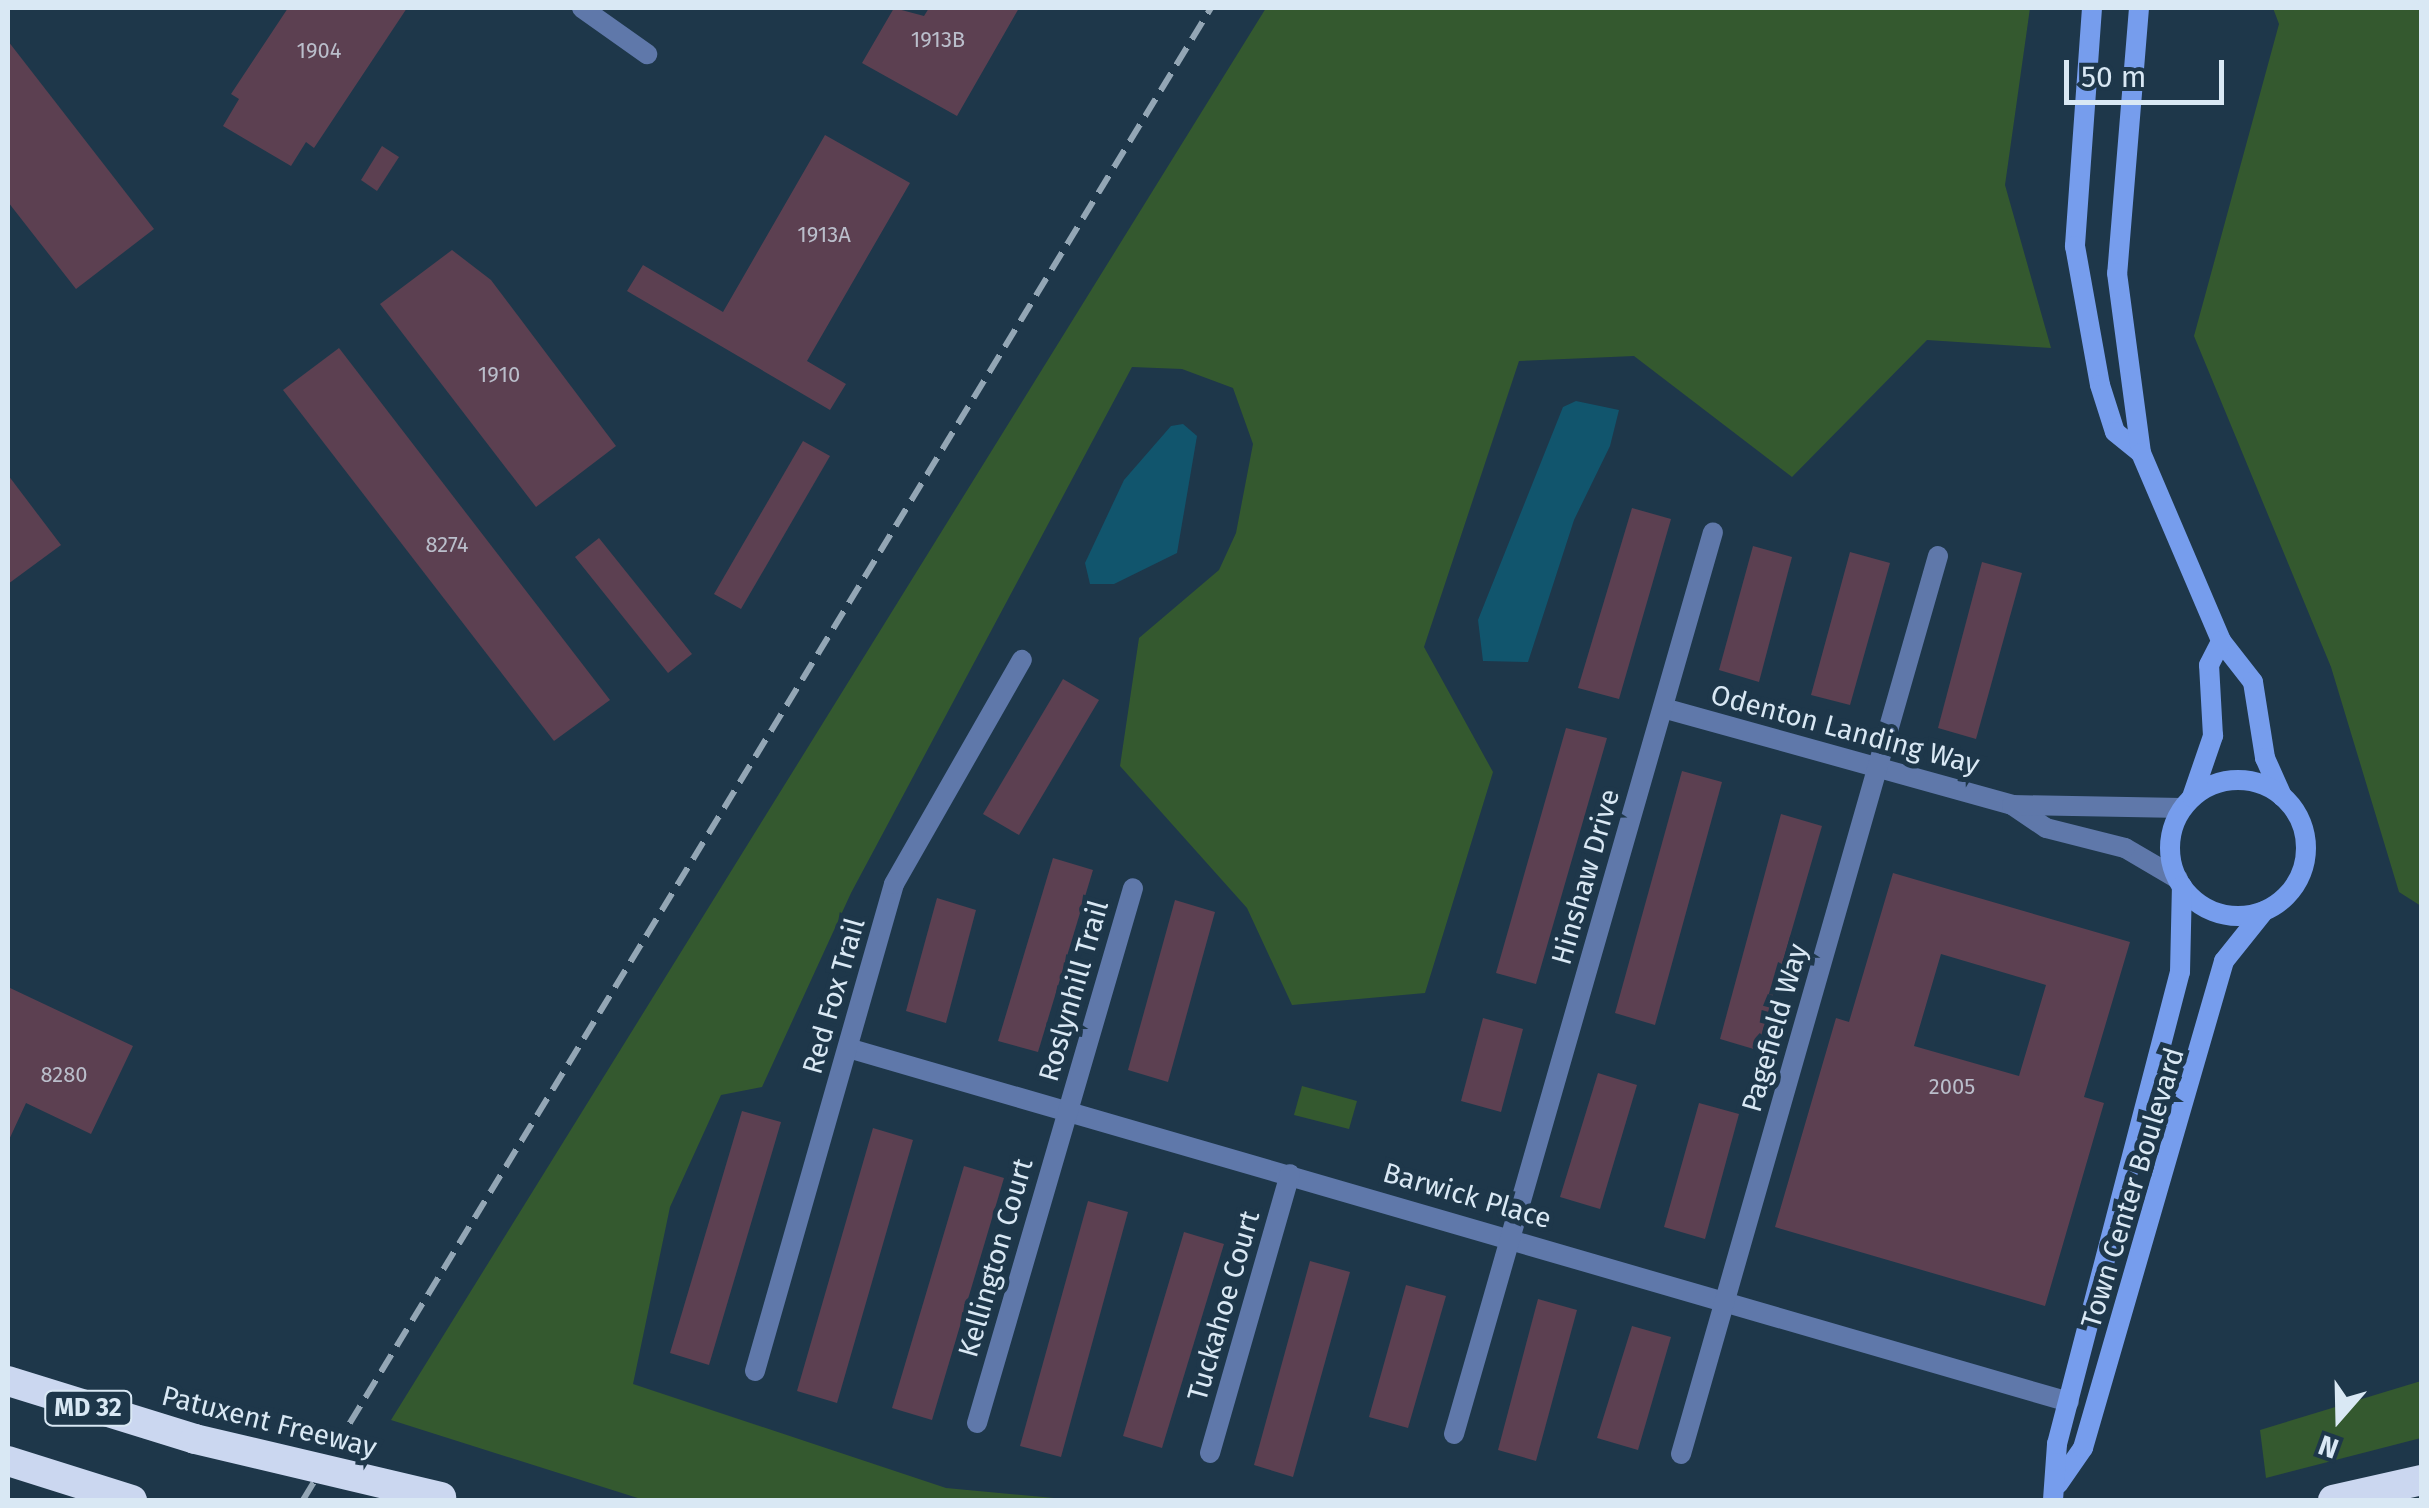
<!DOCTYPE html>
<html>
<head>
<meta charset="utf-8">
<style>
  body { margin:0 }
  #map { position:relative; width:2429px; height:1508px; overflow:hidden; background:#1e374a; font-family:"Fira Sans",sans-serif }
  div>[style] { position:absolute }
  .green>* { inset:0; background:#34592f }
  .water>* { inset:0; background:#11556d }
  .building>* { inset:0; background:#5c4051 }
  .street>* { height:20px; margin:-10px; padding:0 10px; transform-origin:10px; border-radius:10px; background:#5f78aa }
  .secondary>* { height:20px; margin:-10px; padding:0 10px; transform-origin:10px; border-radius:10px; background:#769ded }
  .secondary>.ring { margin:-10px; padding:0; box-sizing:content-box; background:none; border:20px solid #769ded; border-radius:50% }
  .highway>* { height:30px; margin:-15px; padding:0 15px; transform-origin:15px; border-radius:15px; background:#cbd7f0 }
  .rail>* { height:6px; margin-top:-3px; transform-origin:0; background:repeating-linear-gradient(90deg,#93a6b5 0 20px,transparent 0 30px) }
  .highway-bridge>* { height:30px; margin:-15px; padding:0 15px; transform-origin:15px; border-radius:15px; background:#cbd7f0 }
  span { translate:-50% -50%; white-space:nowrap; text-align:center; line-height:1.15; -webkit-text-stroke:10px #1e374a; paint-order:stroke }
  .number-label { font-size:22px; color:#babecb }
  .number-label span { -webkit-text-stroke-width:0 }
  .shield-label span { padding:2px 8px; background:#1e374a; border:2px solid; border-radius:8px; -webkit-text-stroke-width:0 }
  .shield-label { font-size:25px; color:#d9e8f4; font-weight:700 }
  .street-label { font-size:28px; color:#d9e8f4 }
  .frame { position:absolute; inset:0; border:10px solid #d9e8f4; pointer-events:none }
  .north { position:absolute; left:2289px; top:1368px; width:100px; height:100px; -webkit-text-stroke:8px #1e374a; paint-order:stroke; rotate:200deg; font-size:28px; font-weight:700; line-height:40px; text-align:center; color:#d9e8f4 }
  .north::after { content:''; display:block; margin:auto; width:35px; height:45px; background:#d9e8f4; clip-path:polygon(50% 0,100% 100%,50% 72%,0 100%) }
  .scale { position:absolute; left:2064px; top:60px; width:160px; height:45px; box-sizing:border-box; border:5px solid #d9e8f4; border-top:0; padding-left:12px; font-size:30px; line-height:35px; white-space:nowrap; color:#d9e8f4; -webkit-text-stroke:8px #1e374a; paint-order:stroke }
</style>
</head>
<body>
<div id="map">
  <div class="green">
    <i style="clip-path:polygon(1266px 8px,2030px 8px,2005px 185px,2051px 348px,1927px 340px,1792px 477px,1634px 356px,1519px 361px,1424px 647px,1493px 772px,1425px 993px,1292px 1005px,1247px 908px,1120px 766px,1139px 638px,1219px 570px,1236px 533px,1253px 444px,1233px 388px,1182px 369px,1132px 367px,851px 893px,762px 1087px,721px 1095px,670px 1207px,633px 1384px,946px 1488px,1076px 1500px,644px 1500px,391px 1420px)"></i>
    <i style="clip-path:polygon(2273px 8px,2421px 8px,2421px 906px,2399px 892px,2331px 667px,2194px 336px,2279px 24px)"></i>
    <i style="clip-path:polygon(1302px 1086px,1357px 1101px,1349px 1129px,1294px 1115px)"></i>
    <i style="clip-path:polygon(2421px 1381px,2421px 1438px,2266px 1478px,2260px 1430px)"></i>
  </div>
  <div class="water">
    <i style="clip-path:polygon(1576px 401px,1619px 410px,1610px 446px,1574px 520px,1528px 662px,1483px 661px,1478px 620px,1563px 407px)"></i>
    <i style="clip-path:polygon(1183px 424px,1197px 436px,1177px 553px,1114px 584px,1090px 584px,1085px 563px,1124px 480px,1171px 426px)"></i>
  </div>
  <div class="building">
    <i style="clip-path:polygon(288px 8px,407px 8px,314px 148px,306px 142px,291px 166px,223px 126px,239px 99px,231px 94px)"></i>
    <i style="clip-path:polygon(894px 8px,924px 16px,929px 8px,1019px 8px,957px 116px,862px 63px)"></i>
    <i style="clip-path:polygon(8px 41px,154px 229px,76px 289px,8px 202px)"></i>
    <i style="clip-path:polygon(825px 135px,910px 183px,807px 361px,846px 384px,830px 410px,627px 291px,643px 265px,723px 312px)"></i>
    <i style="clip-path:polygon(382px 146px,399px 157px,377px 191px,361px 180px)"></i>
    <i style="clip-path:polygon(452px 250px,491px 280px,616px 446px,536px 507px,380px 304px)"></i>
    <i style="clip-path:polygon(339px 348px,610px 700px,554px 741px,283px 390px)"></i>
    <i style="clip-path:polygon(803px 441px,830px 456px,741px 609px,714px 594px)"></i>
    <i style="clip-path:polygon(8px 475px,61px 545px,8px 584px)"></i>
    <i style="clip-path:polygon(1632px 508px,1671px 519px,1619px 699px,1578px 688px)"></i>
    <i style="clip-path:polygon(599px 538px,692px 654px,668px 673px,575px 557px)"></i>
    <i style="clip-path:polygon(1753px 546px,1792px 557px,1759px 682px,1719px 670px)"></i>
    <i style="clip-path:polygon(1850px 552px,1890px 563px,1850px 705px,1811px 695px)"></i>
    <i style="clip-path:polygon(1982px 562px,2022px 573px,1976px 739px,1938px 728px)"></i>
    <i style="clip-path:polygon(1063px 679px,1099px 700px,1019px 835px,983px 814px)"></i>
    <i style="clip-path:polygon(1566px 728px,1607px 738px,1536px 984px,1496px 973px)"></i>
    <i style="clip-path:polygon(1682px 771px,1722px 782px,1655px 1025px,1615px 1013px)"></i>
    <i style="clip-path:polygon(1781px 814px,1822px 826px,1757px 1050px,1720px 1039px)"></i>
    <i style="clip-path:polygon(1053px 858px,1093px 870px,1038px 1052px,998px 1041px)"></i>
    <i style="clip-path:polygon(evenodd,1893px 873px,2130px 942px,2084px 1097px,2104px 1103px,2045px 1306px,1775px 1227px,1836px 1018px,1849px 1022px,1893px 873px,1941px 954px,2046px 985px,2019px 1076px,1914px 1046px,1941px 954px)"></i>
    <i style="clip-path:polygon(937px 898px,976px 910px,946px 1023px,906px 1011px)"></i>
    <i style="clip-path:polygon(1175px 900px,1215px 912px,1168px 1082px,1128px 1070px)"></i>
    <i style="clip-path:polygon(8px 987px,133px 1046px,91px 1134px,26px 1103px,8px 1142px)"></i>
    <i style="clip-path:polygon(1483px 1018px,1523px 1029px,1501px 1112px,1461px 1101px)"></i>
    <i style="clip-path:polygon(1598px 1073px,1637px 1085px,1600px 1209px,1560px 1197px)"></i>
    <i style="clip-path:polygon(1699px 1103px,1739px 1114px,1705px 1239px,1664px 1227px)"></i>
    <i style="clip-path:polygon(742px 1111px,781px 1122px,709px 1365px,670px 1353px)"></i>
    <i style="clip-path:polygon(873px 1128px,913px 1140px,837px 1403px,797px 1391px)"></i>
    <i style="clip-path:polygon(964px 1166px,1004px 1178px,932px 1420px,892px 1408px)"></i>
    <i style="clip-path:polygon(1088px 1201px,1128px 1212px,1061px 1457px,1020px 1446px)"></i>
    <i style="clip-path:polygon(1184px 1232px,1224px 1244px,1162px 1448px,1123px 1436px)"></i>
    <i style="clip-path:polygon(1310px 1261px,1350px 1272px,1293px 1477px,1254px 1465px)"></i>
    <i style="clip-path:polygon(1406px 1285px,1446px 1296px,1408px 1428px,1369px 1417px)"></i>
    <i style="clip-path:polygon(1538px 1299px,1577px 1310px,1536px 1461px,1498px 1450px)"></i>
    <i style="clip-path:polygon(1632px 1326px,1671px 1337px,1638px 1450px,1597px 1438px)"></i>
  </div>
  <div class="street">
    <i style="left:582px;top:8px;width:80px;rotate:35.3deg"></i>
    <i style="left:1663px;top:708px;width:362px;rotate:15.5deg"></i>
    <i style="left:2178px;top:879px;width:61px;rotate:-149.7deg"></i>
    <i style="left:2125px;top:848px;width:81px;rotate:-165.8deg"></i>
    <i style="left:2046px;top:828px;width:41px;rotate:-145.9deg"></i>
    <i style="left:2012px;top:805px;width:170px;rotate:1deg"></i>
    <i style="left:848px;top:1048px;width:1271px;rotate:16.17deg"></i>
    <i style="left:755px;top:1371px;width:506px;rotate:-74.07deg"></i>
    <i style="left:894px;top:884px;width:258px;rotate:-60.3deg"></i>
    <i style="left:977px;top:1423px;width:557px;rotate:-73.74deg"></i>
    <i style="left:1454px;top:1434px;width:938px;rotate:-73.98deg"></i>
    <i style="left:1210px;top:1453px;width:290px;rotate:-74deg"></i>
    <i style="left:1681px;top:1454px;width:934px;rotate:-74.03deg"></i>
  </div>
  <div class="secondary">
    <i style="left:2092px;top:8px;width:239px;rotate:94.1deg"></i>
    <i style="left:2075px;top:246px;width:141px;rotate:79.8deg"></i>
    <i style="left:2100px;top:385px;width:49px;rotate:72.3deg"></i>
    <i style="left:2115px;top:432px;width:33px;rotate:39deg"></i>
    <i style="left:2139px;top:8px;width:266px;rotate:94.7deg"></i>
    <i style="left:2117px;top:273px;width:182px;rotate:82.4deg"></i>
    <i style="left:2141px;top:453px;width:204px;rotate:66.9deg"></i>
    <i style="left:2221px;top:641px;width:52px;rotate:52deg"></i>
    <i style="left:2253px;top:682px;width:77px;rotate:81deg"></i>
    <i style="left:2265px;top:758px;width:42px;rotate:65.9deg"></i>
    <i class="ring" style="left:2170px;top:780px;width:116px;height:116px"></i>
    <i style="left:2192px;top:797px;width:65px;rotate:-71deg"></i>
    <i style="left:2213px;top:736px;width:71px;rotate:-93.2deg"></i>
    <i style="left:2209px;top:665px;width:27px;rotate:-63deg"></i>
    <i style="left:2058px;top:1484px;width:44px;rotate:-55.2deg"></i>
    <i style="left:2083px;top:1448px;width:507px;rotate:-73.85deg"></i>
    <i style="left:2224px;top:961px;width:64px;rotate:-51.3deg"></i>
    <i style="left:2053px;top:1500px;width:56px;rotate:-85.9deg"></i>
    <i style="left:2057px;top:1444px;width:488px;rotate:-75.4deg"></i>
    <i style="left:2180px;top:972px;width:86px;rotate:-88.7deg"></i>
  </div>
  <div class="highway">
    <i style="left:8px;top:1381px;width:196px;rotate:17.2deg"></i>
    <i style="left:8px;top:1461px;width:130px;rotate:17.5deg"></i>
    <i style="left:2333px;top:1500px;width:91px;rotate:-12.7deg"></i>
  </div>
  <div class="rail">
    <i style="left:303px;top:1500px;width:1747px;rotate:-58.68deg"></i>
  </div>
  <div class="highway-bridge">
    <i style="left:195px;top:1439px;width:253px;rotate:13.3deg"></i>
  </div>
  <div class="number-label">
    <span style="left:938px;top:40px">1913B</span>
    <span style="left:319px;top:51px">1904</span>
    <span style="left:824px;top:235px">1913A</span>
    <span style="left:499px;top:375px">1910</span>
    <span style="left:447px;top:545px">8274</span>
    <span style="left:64px;top:1075px">8280</span>
    <span style="left:1952px;top:1087px">2005</span>
  </div>
  <div class="shield-label">
    <span style="left:88px;top:1408px">MD 32</span>
  </div>
  <div class="street-label">
    <span style="left:1845px;top:730px;rotate:15deg">Odenton Landing Way</span>
    <span style="left:1586px;top:877px;rotate:-74deg">Hinshaw Drive</span>
    <span style="left:1074px;top:991px;rotate:-74deg">Roslynhill Trail</span>
    <span style="left:834px;top:996px;rotate:-74deg">Red Fox Trail</span>
    <span style="left:1775px;top:1028px;rotate:-74deg">Pagefield Way</span>
    <span style="left:2133px;top:1188px;rotate:-73deg">Town Center Boulevard</span>
    <span style="left:1467px;top:1196px;rotate:16deg">Barwick Place</span>
    <span style="left:996px;top:1258px;rotate:-74deg">Kellington Court</span>
    <span style="left:1224px;top:1306px;rotate:-74deg">Tuckahoe Court</span>
    <span style="left:269px;top:1422px;rotate:14deg">Patuxent Freeway</span>
  </div>
  <div class="frame"></div>
  <div class="north">N</div>
  <div class="scale">50 m</div>
</div>
</body>
</html>
